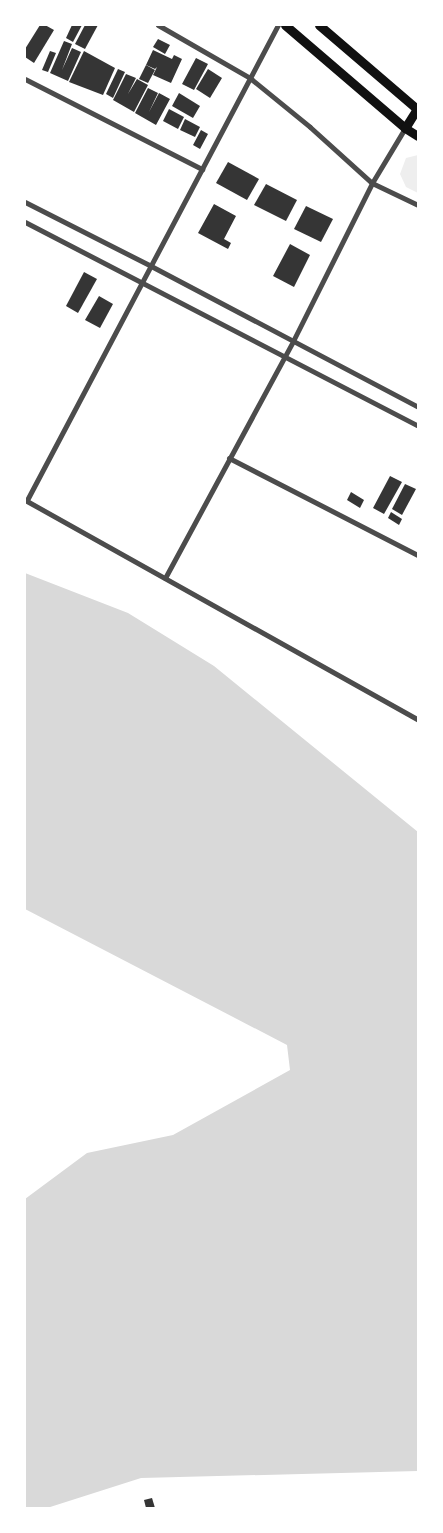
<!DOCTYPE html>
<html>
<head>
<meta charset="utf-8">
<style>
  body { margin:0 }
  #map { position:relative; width:443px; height:1533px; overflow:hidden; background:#fff; font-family:Manrope,sans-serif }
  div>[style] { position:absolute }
  .green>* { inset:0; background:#eee }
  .water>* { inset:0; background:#d9d9d9 }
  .building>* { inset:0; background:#353535 }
  .minor>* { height:5px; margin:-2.5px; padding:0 2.5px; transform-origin:2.5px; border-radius:2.5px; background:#4c4c4c }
  .secondary>* { height:9px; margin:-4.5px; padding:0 4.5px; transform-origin:4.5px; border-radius:4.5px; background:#111 }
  span { translate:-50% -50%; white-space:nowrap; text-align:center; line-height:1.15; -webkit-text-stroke:5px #fff; paint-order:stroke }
  .frame { position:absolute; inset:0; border:26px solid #fff; pointer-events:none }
</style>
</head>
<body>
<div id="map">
  <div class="green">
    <i style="clip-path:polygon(418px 155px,418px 193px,406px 187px,400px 174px,406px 158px)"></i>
  </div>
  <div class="water">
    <i style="clip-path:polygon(25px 573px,128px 613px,214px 666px,418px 832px,418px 1471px,141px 1478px,47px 1508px,25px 1508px,25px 1199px,87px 1153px,173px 1135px,290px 1070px,287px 1045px,25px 909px)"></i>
  </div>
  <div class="building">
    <i style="clip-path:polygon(40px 25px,45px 25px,54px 30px,34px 63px,25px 57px,25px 49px)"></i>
    <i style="clip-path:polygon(72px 25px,82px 25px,73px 42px,66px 38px)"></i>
    <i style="clip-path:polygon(85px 25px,98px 25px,85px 49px,75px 44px)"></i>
    <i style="clip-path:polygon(158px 39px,170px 45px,165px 54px,153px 47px)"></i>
    <i style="clip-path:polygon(64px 41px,72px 44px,62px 70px,72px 48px,81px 52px,68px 81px,50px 73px)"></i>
    <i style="clip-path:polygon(153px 50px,172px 59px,174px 55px,182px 59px,171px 83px,153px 75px,157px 67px,155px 69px,146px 65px)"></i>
    <i style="clip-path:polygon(50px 51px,56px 53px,48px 72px,42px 70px)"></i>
    <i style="clip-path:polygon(84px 51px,115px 68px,103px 95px,69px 82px)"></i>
    <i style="clip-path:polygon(196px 58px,208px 64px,194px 90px,182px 84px)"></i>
    <i style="clip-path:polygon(146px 65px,155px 70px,148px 83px,139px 79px)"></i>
    <i style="clip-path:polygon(118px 69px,125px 72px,113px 98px,106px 94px)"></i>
    <i style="clip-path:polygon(208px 69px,222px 78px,210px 98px,196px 89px)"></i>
    <i style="clip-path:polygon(126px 74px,136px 78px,128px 94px,137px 79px,148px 85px,134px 112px,113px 100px)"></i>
    <i style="clip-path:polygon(148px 88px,158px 93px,149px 112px,159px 93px,170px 99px,156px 125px,135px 113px)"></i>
    <i style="clip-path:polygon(179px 93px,200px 106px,193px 118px,172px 106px)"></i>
    <i style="clip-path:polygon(169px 109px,184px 117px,178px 129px,163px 121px)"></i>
    <i style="clip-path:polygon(185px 119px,200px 127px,195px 137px,180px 130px)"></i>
    <i style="clip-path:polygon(201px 130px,208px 134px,200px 149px,193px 145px)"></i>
    <i style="clip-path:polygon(228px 162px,259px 179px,247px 200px,216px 183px)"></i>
    <i style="clip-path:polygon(266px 184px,297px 200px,286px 221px,254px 205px)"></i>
    <i style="clip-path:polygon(214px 204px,236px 216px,224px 239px,231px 243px,228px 249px,198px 233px)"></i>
    <i style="clip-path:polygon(306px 206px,333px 219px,321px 242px,294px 229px)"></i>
    <i style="clip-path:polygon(290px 244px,310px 255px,294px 287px,273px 276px)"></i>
    <i style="clip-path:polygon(84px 272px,97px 279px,78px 313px,66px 306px)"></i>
    <i style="clip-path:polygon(99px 296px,113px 304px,100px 328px,85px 320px)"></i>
    <i style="clip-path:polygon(390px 476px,402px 482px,384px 514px,373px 508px)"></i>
    <i style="clip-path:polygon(405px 484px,416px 489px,402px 515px,392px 509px)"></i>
    <i style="clip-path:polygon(351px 492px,364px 500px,360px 508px,347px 500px)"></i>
    <i style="clip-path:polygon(391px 512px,402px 519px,399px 525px,388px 518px)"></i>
    <i style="clip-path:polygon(152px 1498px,155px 1508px,146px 1508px,144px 1500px)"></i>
  </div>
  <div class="minor">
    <i style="left:158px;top:25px;width:106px;rotate:29.9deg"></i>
    <i style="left:250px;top:78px;width:77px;rotate:39.2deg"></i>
    <i style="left:310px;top:127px;width:84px;rotate:42.1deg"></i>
    <i style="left:372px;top:183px;width:51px;rotate:25.6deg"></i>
    <i style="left:25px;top:79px;width:199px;rotate:27deg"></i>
    <i style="left:25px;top:202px;width:141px;rotate:26.9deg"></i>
    <i style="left:151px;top:266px;width:302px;rotate:27.8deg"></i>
    <i style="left:25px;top:222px;width:443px;rotate:27.4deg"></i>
    <i style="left:229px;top:458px;width:212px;rotate:27.2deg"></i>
    <i style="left:25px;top:500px;width:450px;rotate:29.2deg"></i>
    <i style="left:27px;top:500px;width:537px;rotate:-62.15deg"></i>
    <i style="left:165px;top:578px;width:269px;rotate:-61.6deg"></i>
    <i style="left:293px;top:341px;width:177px;rotate:-63.4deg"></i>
    <i style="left:372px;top:183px;width:64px;rotate:-59deg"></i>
  </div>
  <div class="secondary">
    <i style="left:285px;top:25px;width:158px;rotate:40.6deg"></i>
    <i style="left:405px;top:128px;width:15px;rotate:32deg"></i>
    <i style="left:319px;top:25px;width:130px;rotate:40.6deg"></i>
    <i style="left:405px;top:128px;width:22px;rotate:-58deg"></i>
  </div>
  <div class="frame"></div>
</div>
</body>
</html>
